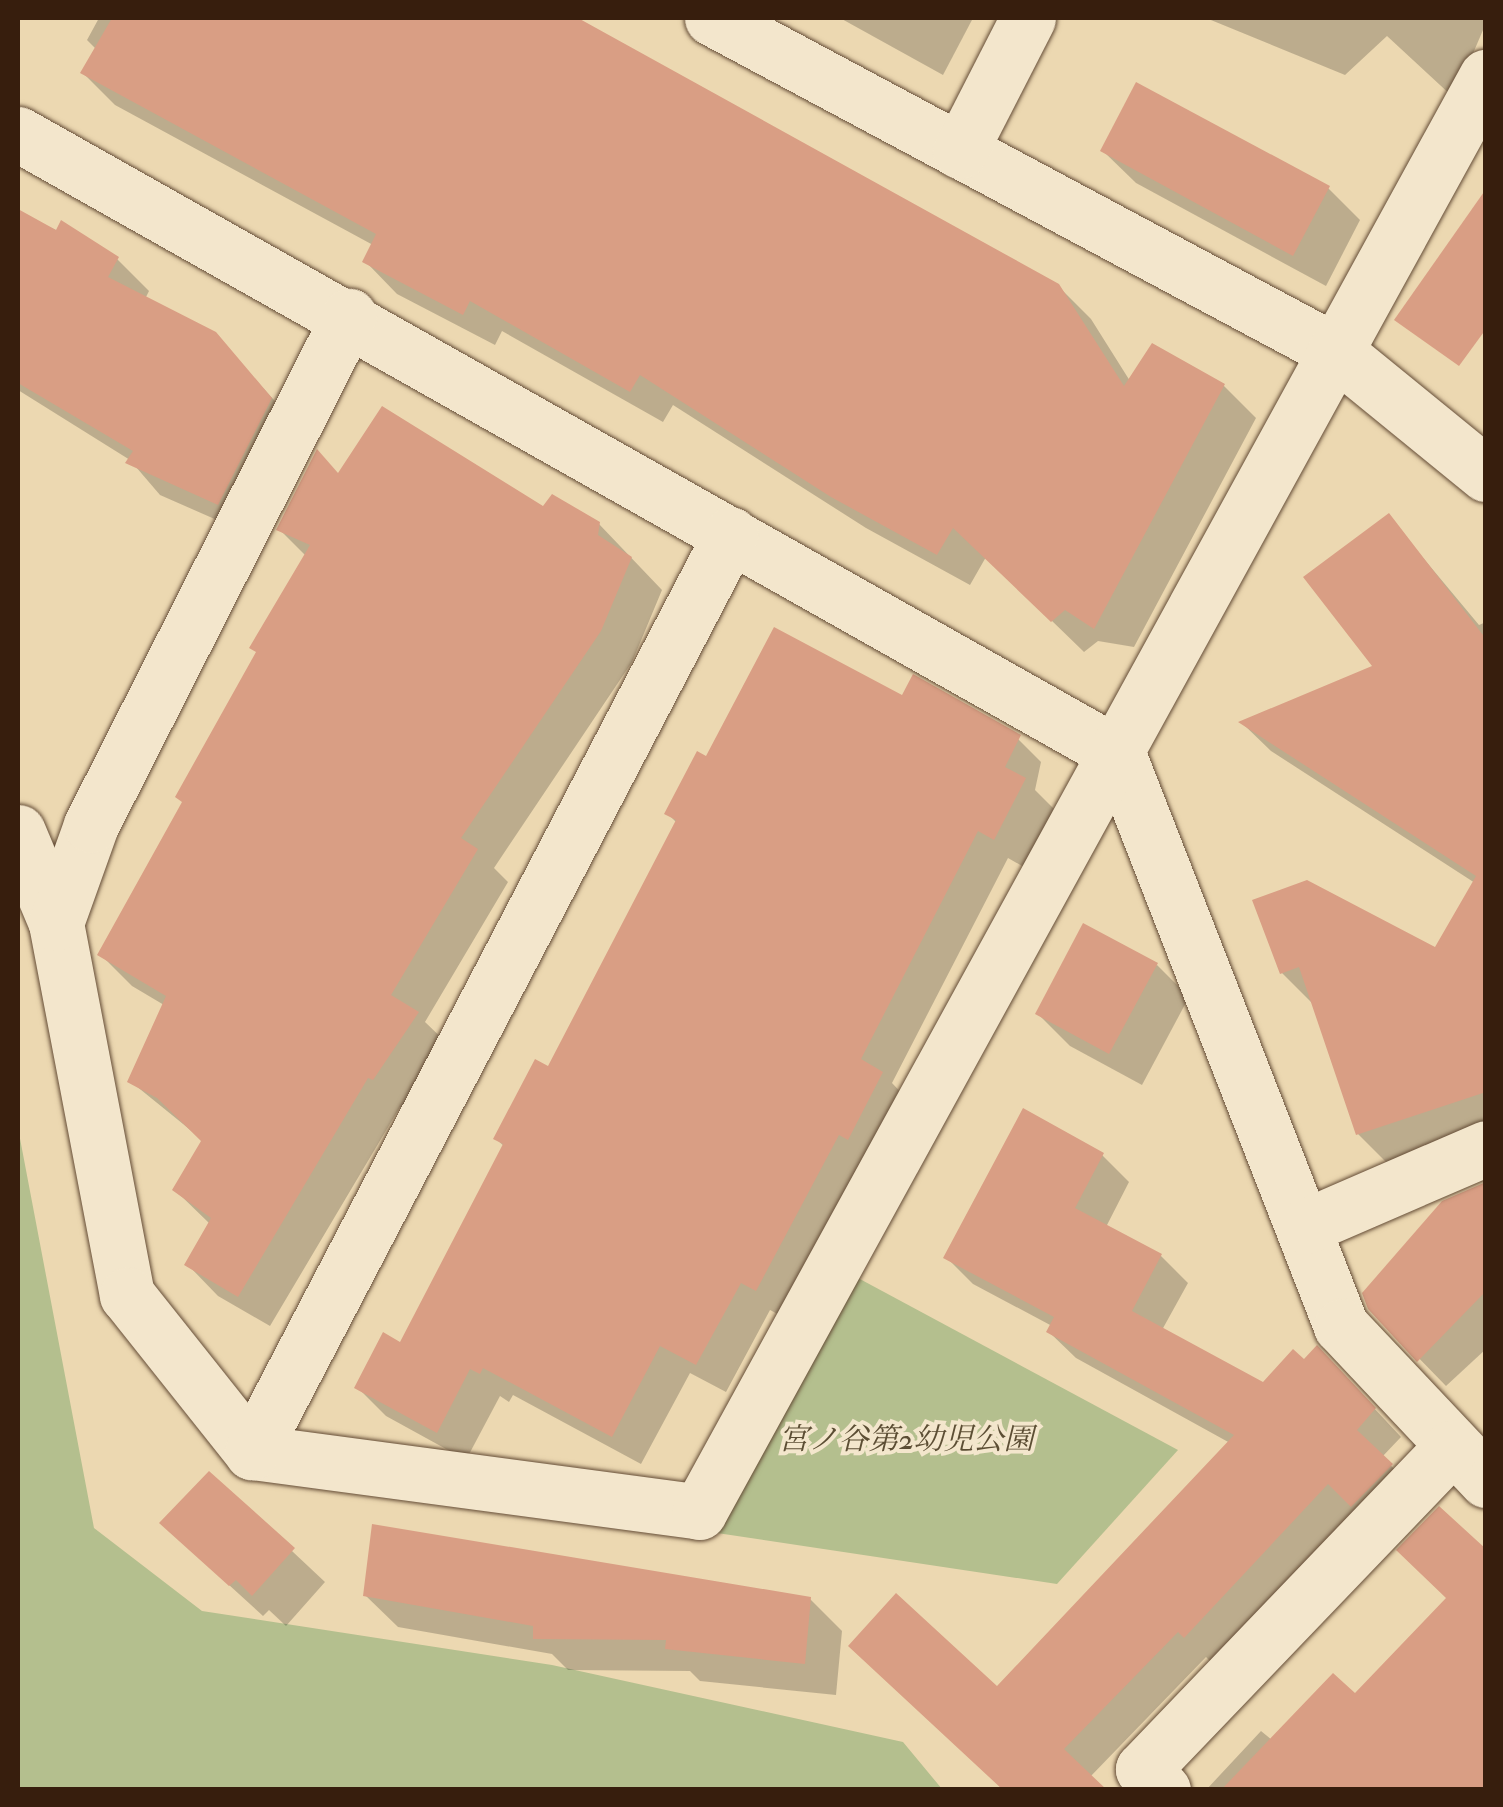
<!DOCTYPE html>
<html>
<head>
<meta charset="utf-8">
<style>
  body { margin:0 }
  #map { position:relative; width:1503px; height:1807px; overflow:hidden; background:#ecd8b1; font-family:"IM FELL Double Pica","Noto Serif JP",serif }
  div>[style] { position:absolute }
  .green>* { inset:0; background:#b4bf8e }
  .shadow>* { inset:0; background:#0003 }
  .building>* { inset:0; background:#d99e84 }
  .roads { filter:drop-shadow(0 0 2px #644c36) drop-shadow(0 0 2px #644c36) }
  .street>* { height:55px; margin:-27.5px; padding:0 27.5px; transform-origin:27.5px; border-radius:27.5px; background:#f3e6cc }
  span { translate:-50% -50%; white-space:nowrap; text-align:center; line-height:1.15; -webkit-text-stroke:8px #f3e6cc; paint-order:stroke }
  .park-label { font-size:30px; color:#5c4e34; font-style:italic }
  .frame { position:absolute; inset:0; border:20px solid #371e0d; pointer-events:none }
</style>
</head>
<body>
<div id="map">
  <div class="green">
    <i style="clip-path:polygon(18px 1128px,94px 1528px,202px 1611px,552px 1665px,903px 1742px,942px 1789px,18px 1789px)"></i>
    <i style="clip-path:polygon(858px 1278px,1178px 1450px,1057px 1584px,717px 1533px)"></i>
  </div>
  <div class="shadow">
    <i style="clip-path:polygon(99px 18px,569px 18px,1058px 286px,1091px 319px,1130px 381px,1224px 386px,1256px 418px,1134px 647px,1098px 641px,1084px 652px,986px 557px,970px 585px,866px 528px,673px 405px,663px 422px,502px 331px,495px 345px,397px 294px,365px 261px,373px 245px,115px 105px,83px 73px,96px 49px,87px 40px)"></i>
    <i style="clip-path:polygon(840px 18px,973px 18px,943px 75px)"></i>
    <i style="clip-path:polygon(1206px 18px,1485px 18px,1486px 23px,1454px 98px,1387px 36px,1345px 75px)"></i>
    <i style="clip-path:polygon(1103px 151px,1328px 188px,1360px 220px,1326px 286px,1136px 183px)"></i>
    <i style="clip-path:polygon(18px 212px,117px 259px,149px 291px,145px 299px,214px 334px,303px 432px,251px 535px,160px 495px,130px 460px,18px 390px)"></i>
    <i style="clip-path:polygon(339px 475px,599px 524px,662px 590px,632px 662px,494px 868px,508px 882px,425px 1022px,449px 1045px,405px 1110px,400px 1107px,270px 1326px,218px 1296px,187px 1264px,210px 1224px,175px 1190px,204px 1141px,130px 1081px,164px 1005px,132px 986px,100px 954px,185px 803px,306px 556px,279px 529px)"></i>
    <i style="clip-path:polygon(1389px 517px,1479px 625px,1486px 622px,1486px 1131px,1388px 1164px,1358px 1134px,1312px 1003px,1282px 973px,1256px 901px,1436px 950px,1475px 883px,1271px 751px,1242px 723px,1376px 668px)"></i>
    <i style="clip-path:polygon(903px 699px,1012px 733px,1041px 762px,1035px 790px,1054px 809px,1024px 867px,1008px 858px,892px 1083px,911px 1103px,785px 1318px,770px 1310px,726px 1392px,690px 1373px,641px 1464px,513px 1395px,509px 1402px,500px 1396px,466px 1460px,386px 1416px,357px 1387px,401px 1345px,505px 1147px,496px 1139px,549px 1069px,677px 823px,667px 813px,707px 759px)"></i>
    <i style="clip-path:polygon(1157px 965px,1189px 997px,1142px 1085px,1070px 1046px,1038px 1014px)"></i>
    <i style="clip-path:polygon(1102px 1155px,1129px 1182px,1106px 1227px,1161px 1256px,1188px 1283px,1162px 1330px,1263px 1385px,1304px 1363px,1343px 1375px,1401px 1437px,1382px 1457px,1418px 1492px,1212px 1663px,1206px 1657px,1090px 1777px,997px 1690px,1230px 1443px,1076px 1358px,1049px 1332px,1052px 1326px,973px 1284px,946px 1257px)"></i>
    <i style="clip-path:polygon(1486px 1218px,1486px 1349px,1446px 1386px,1370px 1308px)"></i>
    <i style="clip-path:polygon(210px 1474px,325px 1582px,286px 1626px,269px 1610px,263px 1616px,195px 1554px)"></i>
    <i style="clip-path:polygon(365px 1595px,810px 1599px,842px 1631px,836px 1695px,700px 1681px,690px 1671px,568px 1670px,552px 1654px,398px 1627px)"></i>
    <i style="clip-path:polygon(1449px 1599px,1486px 1790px,1206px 1790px,1261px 1731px,1272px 1740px,1355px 1697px)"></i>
  </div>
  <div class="building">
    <i style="clip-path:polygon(112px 18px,578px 18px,1059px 284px,1124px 386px,1152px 343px,1225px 384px,1094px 629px,1065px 610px,1051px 622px,953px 528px,937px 555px,831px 497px,640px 375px,630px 392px,470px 301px,463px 315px,362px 262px,376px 234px,80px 73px)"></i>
    <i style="clip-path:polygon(1136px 82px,1330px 186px,1293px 256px,1100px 151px)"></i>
    <i style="clip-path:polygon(1486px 189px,1486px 329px,1459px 366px,1394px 320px)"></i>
    <i style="clip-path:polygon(18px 209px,56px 230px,61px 220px,119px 257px,108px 277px,216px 332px,272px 398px,218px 505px,125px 463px,133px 451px,18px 383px)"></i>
    <i style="clip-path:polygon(382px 406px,543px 506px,552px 494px,600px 522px,598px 535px,632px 557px,601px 631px,461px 838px,478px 849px,391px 995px,419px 1012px,373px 1080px,368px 1078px,238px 1297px,184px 1265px,211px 1218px,172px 1190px,201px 1141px,157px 1098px,127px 1082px,166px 996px,97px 955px,182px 802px,175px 797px,256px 652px,249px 648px,310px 545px,276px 530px,317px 449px,338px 473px)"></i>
    <i style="clip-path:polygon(1389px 513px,1486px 639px,1486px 1092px,1356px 1135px,1299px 967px,1280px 974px,1252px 900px,1307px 880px,1435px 947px,1476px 876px,1238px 722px,1372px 666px,1303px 577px)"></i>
    <i style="clip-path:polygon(774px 627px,902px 695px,913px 674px,1021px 735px,1005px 767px,1026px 778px,994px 840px,978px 831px,861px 1059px,883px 1072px,848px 1140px,839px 1135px,756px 1291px,741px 1283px,696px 1365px,660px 1346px,612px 1437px,483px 1368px,480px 1374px,470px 1369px,437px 1433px,354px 1388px,383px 1332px,400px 1342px,503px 1144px,493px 1139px,535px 1059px,548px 1066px,676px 820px,664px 814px,697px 751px,706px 756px)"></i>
    <i style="clip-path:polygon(1083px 923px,1158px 963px,1109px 1054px,1035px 1014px)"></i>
    <i style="clip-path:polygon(1023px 1108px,1104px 1153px,1075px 1208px,1162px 1254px,1132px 1311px,1263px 1382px,1293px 1349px,1304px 1359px,1317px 1345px,1376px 1408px,1357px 1430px,1393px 1464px,1351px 1507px,1328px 1484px,1184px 1638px,1178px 1632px,1064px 1749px,1107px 1790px,1003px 1790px,848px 1646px,896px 1593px,997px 1686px,1234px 1435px,1046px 1332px,1054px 1317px,943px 1258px)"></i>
    <i style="clip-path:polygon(1486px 1182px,1486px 1291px,1417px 1362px,1368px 1309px,1362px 1293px,1442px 1201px)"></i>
    <i style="clip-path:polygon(209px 1471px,295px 1548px,252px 1596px,236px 1580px,229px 1586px,159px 1523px)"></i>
    <i style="clip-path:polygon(1439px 1506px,1486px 1549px,1486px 1790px,1221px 1790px,1333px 1673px,1355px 1693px,1446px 1598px,1396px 1550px)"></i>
    <i style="clip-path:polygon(372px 1524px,811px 1597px,805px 1664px,665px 1649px,666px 1640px,533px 1639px,533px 1626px,363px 1596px)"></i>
  </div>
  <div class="roads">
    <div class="street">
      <i style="left:712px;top:18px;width:706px;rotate:28.12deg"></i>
      <i style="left:1335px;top:351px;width:195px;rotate:39.2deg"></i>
      <i style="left:18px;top:134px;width:1263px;rotate:29.41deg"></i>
      <i style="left:1118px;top:754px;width:614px;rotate:68.7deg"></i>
      <i style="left:1341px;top:1326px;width:212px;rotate:46.7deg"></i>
      <i style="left:960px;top:151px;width:149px;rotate:-62.9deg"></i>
      <i style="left:18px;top:832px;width:99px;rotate:67.3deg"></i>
      <i style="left:56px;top:923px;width:379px;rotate:79.2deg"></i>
      <i style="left:127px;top:1295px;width:201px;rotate:51.5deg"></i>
      <i style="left:252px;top:1452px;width:451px;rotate:7.6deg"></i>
      <i style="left:699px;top:1512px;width:1637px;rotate:-61.26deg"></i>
      <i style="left:56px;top:923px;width:104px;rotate:-70.3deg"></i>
      <i style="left:91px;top:825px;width:571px;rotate:-63.12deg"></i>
      <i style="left:1306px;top:1226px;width:196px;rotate:-23.4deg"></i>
      <i style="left:252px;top:1452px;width:1035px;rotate:-62.45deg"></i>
      <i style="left:1163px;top:1790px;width:29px;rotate:-134deg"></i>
      <i style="left:1143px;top:1769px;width:445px;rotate:-46.2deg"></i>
    </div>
  </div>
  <div class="park-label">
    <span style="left:906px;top:1440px">宮ノ谷第2幼児公園</span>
  </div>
  <div class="frame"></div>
</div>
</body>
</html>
